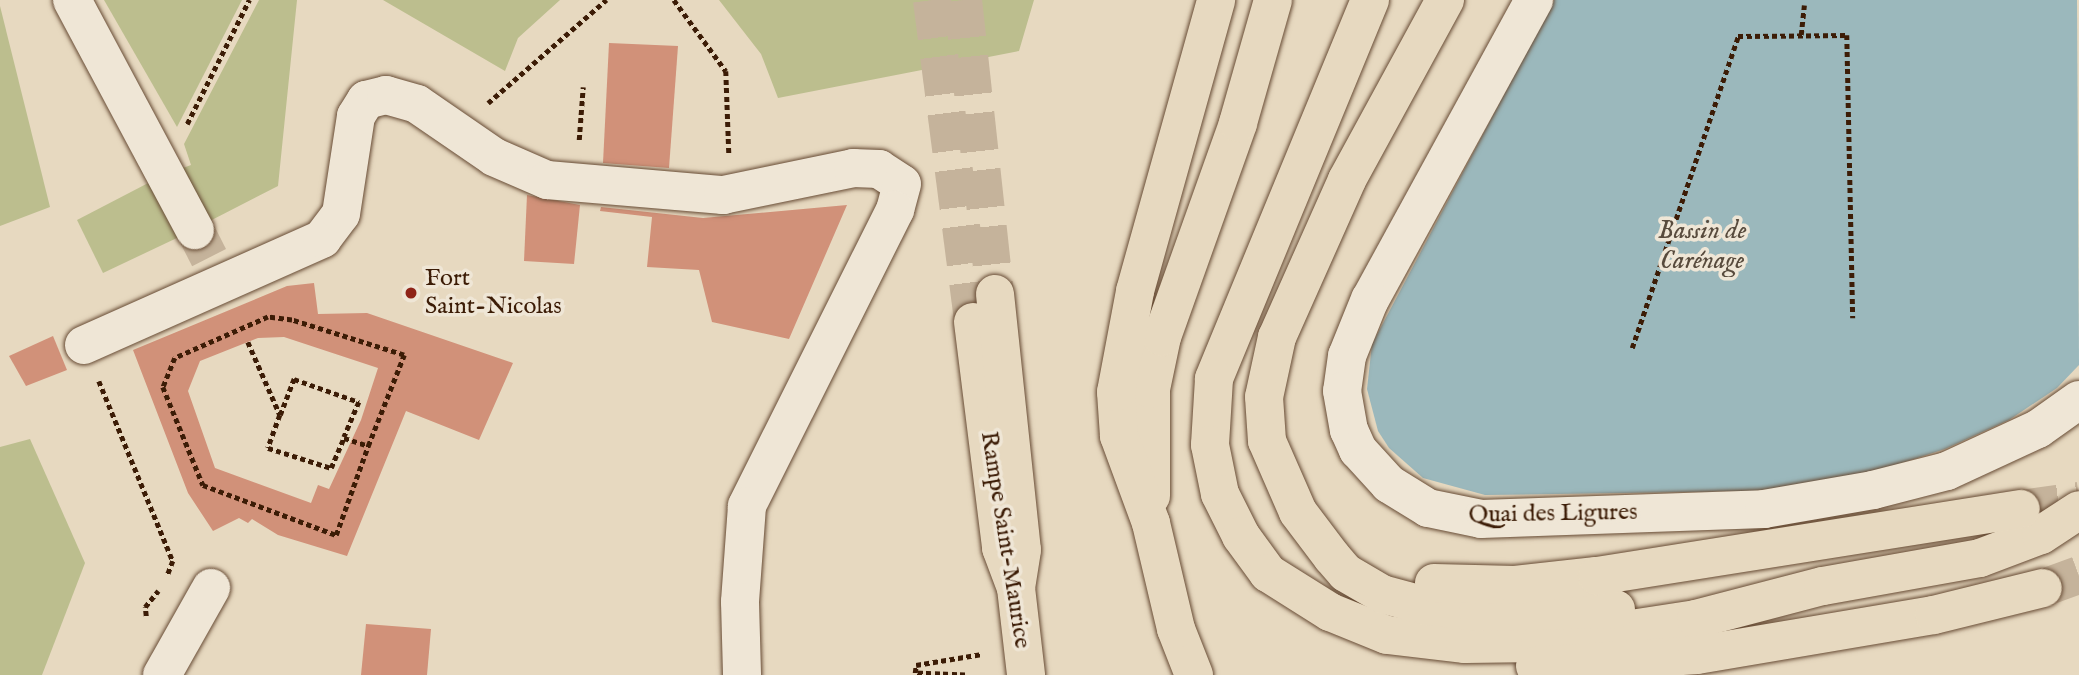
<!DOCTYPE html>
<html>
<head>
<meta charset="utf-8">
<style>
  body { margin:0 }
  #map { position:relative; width:2079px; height:675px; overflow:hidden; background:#e7d9c0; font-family:"IM FELL English",serif }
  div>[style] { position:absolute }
  .green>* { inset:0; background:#bcbe8e }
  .water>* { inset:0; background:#9bb8bc }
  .building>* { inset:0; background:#d19179 }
  .minor-tunnel>* { height:38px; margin-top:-19px; transform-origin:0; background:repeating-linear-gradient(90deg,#c5b39b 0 38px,transparent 0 57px) }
  .major-tunnel>* { height:38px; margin-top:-19px; transform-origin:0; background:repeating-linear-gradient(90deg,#c5b39b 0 38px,transparent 0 57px) }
  .highway-tunnel>* { height:38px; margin-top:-19px; transform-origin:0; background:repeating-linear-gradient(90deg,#c5b39b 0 38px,transparent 0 57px) }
  .path>* { height:4.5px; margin-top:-2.25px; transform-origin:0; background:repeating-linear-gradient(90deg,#3c1c06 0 5px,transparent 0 8.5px) }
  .roads { filter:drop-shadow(0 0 2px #674b34) drop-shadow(0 0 2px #674b34) }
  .minor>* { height:38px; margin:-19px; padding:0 19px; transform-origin:19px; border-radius:19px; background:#efe6d6 }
  .major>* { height:38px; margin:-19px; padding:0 19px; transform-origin:19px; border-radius:19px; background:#e7d9c0 }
  .highway>* { height:38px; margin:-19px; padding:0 19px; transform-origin:19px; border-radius:19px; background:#e7d9c0 }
  .dots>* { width:19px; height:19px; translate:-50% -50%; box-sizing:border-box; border:4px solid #efe6d6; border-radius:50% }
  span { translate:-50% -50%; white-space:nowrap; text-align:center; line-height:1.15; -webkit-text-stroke:7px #efe6d6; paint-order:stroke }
  .poi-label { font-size:24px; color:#3c1c06 }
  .left { translate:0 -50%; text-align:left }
  .street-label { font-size:24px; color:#3c1c06 }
  .water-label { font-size:26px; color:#584b3d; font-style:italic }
</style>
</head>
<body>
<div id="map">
  <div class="green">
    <i style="clip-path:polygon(104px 0,242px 0,177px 127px)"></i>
    <i style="clip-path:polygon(259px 0,297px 0,278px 186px,204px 224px,175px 171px,191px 165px,184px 144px)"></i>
    <i style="clip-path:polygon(383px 0,560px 0,518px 38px,505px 71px)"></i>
    <i style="clip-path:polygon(719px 0,1034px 0,1019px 51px,778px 98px,761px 54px)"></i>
    <i style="clip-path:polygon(0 6px,50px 207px,0 226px)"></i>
    <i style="clip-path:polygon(154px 180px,179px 237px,103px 273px,77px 220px)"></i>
    <i style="clip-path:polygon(30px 439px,85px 563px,42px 675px,0 675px,0 447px)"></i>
  </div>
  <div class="water">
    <i style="clip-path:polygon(1554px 0,2077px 0,2079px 365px,2057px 388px,2009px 420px,1945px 449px,1871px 473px,1756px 491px,1485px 495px,1423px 478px,1389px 448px,1378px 431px,1367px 389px,1372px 344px)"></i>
  </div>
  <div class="building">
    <i style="clip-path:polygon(609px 43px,678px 46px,669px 168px,603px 163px)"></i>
    <i style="clip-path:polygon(527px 195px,580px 205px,574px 264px,524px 261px)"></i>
    <i style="clip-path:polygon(847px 205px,789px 339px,712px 322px,699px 270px,647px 267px,652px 217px,600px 211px,601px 207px,703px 218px)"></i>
    <i style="clip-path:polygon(evenodd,314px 283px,318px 314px,367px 313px,513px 363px,479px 440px,406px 411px,347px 556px,278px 535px,252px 519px,248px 523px,239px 518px,213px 531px,188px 493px,133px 350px,287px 286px,314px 283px,284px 337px,378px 368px,361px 420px,329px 489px,318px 485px,311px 503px,215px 468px,188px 391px,200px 361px,258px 338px,284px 337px)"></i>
    <i style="clip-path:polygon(53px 336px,67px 370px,26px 386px,9px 356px)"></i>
    <i style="clip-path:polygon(366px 624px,431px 629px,427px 675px,361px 675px)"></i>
  </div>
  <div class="minor-tunnel">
    <i style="left:195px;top:230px;width:31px;rotate:63deg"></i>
  </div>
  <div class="major-tunnel">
    <i style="left:932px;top:0;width:325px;rotate:82.7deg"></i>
  </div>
  <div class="highway-tunnel">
    <i style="left:963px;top:0;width:296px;rotate:83.8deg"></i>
    <i style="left:2021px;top:509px;width:59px;rotate:-7.9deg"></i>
    <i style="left:2043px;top:588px;width:38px;rotate:-20deg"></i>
  </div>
  <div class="path">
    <i style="left:674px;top:0;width:88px;rotate:53.8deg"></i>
    <i style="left:726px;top:71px;width:83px;rotate:87.9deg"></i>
    <i style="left:1801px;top:35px;width:30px;rotate:-84deg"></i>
    <i style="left:488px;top:103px;width:157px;rotate:-41.1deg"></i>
    <i style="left:187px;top:124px;width:139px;rotate:-63.4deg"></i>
    <i style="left:579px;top:140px;width:53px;rotate:-85.7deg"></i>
    <i style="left:248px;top:342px;width:80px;rotate:66.3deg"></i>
    <i style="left:280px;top:415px;width:39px;rotate:-69deg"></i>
    <i style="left:294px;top:379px;width:69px;rotate:19.5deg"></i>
    <i style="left:359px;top:402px;width:38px;rotate:113deg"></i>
    <i style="left:1632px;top:348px;width:330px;rotate:-71.2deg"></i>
    <i style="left:1738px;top:36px;width:109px;rotate:-0.5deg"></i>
    <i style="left:1847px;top:35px;width:283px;rotate:88.8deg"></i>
    <i style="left:99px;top:381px;width:195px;rotate:67.7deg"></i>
    <i style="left:173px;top:561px;width:14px;rotate:111deg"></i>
    <i style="left:280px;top:415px;width:35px;rotate:110deg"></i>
    <i style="left:268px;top:448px;width:66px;rotate:17.6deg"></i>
    <i style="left:331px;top:468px;width:33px;rotate:-67deg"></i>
    <i style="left:344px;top:438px;width:25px;rotate:18deg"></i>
    <i style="left:368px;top:446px;width:98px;rotate:-68.4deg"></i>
    <i style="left:404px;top:355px;width:117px;rotate:-162.6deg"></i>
    <i style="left:292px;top:320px;width:24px;rotate:-173deg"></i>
    <i style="left:268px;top:317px;width:102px;rotate:156.2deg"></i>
    <i style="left:175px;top:358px;width:31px;rotate:112deg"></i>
    <i style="left:163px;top:387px;width:106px;rotate:67.8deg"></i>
    <i style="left:203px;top:485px;width:142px;rotate:20.6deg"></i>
    <i style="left:336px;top:535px;width:95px;rotate:-70.2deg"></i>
    <i style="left:146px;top:616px;width:9px;rotate:-96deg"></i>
    <i style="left:145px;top:607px;width:21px;rotate:-51deg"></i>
    <i style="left:965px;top:675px;width:50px;rotate:-177.7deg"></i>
    <i style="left:915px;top:673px;width:8px;rotate:-83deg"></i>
    <i style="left:916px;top:665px;width:67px;rotate:-9.5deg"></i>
  </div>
  <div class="roads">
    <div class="minor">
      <i style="left:72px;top:0;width:261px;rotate:61.9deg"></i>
      <i style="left:1534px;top:0;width:341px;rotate:118.7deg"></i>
      <i style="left:1370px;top:299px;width:61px;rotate:112deg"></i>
      <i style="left:1347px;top:356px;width:35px;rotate:98deg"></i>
      <i style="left:1342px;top:391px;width:40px;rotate:80deg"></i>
      <i style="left:1349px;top:430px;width:22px;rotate:66deg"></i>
      <i style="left:1358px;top:450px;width:46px;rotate:47.6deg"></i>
      <i style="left:1389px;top:484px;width:46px;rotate:31.6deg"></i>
      <i style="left:1428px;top:508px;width:54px;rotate:11.7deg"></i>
      <i style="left:1481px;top:519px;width:283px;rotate:-2deg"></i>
      <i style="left:1764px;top:509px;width:111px;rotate:-9.9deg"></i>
      <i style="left:1873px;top:490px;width:76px;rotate:-14.4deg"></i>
      <i style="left:1947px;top:471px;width:100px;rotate:-24.8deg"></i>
      <i style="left:2038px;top:429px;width:50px;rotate:-35.3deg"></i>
      <i style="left:84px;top:345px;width:261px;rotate:-24deg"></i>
      <i style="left:322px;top:239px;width:31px;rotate:-53deg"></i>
      <i style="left:341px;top:214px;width:99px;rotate:-81.3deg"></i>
      <i style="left:356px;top:116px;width:19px;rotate:-58deg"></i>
      <i style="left:366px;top:100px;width:21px;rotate:-14deg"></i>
      <i style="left:386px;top:95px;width:32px;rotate:16deg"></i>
      <i style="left:417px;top:104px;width:93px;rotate:34.5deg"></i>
      <i style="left:494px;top:157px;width:58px;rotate:23.5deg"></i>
      <i style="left:547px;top:180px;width:177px;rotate:4.9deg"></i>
      <i style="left:723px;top:195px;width:133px;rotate:-11.7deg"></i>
      <i style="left:853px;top:168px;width:26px;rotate:2deg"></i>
      <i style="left:879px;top:169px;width:27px;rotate:33deg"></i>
      <i style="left:902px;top:184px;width:27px;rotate:105deg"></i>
      <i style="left:895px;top:210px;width:331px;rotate:116.6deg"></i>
      <i style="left:747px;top:506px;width:96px;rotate:94.2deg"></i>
      <i style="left:740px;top:602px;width:73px;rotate:88.4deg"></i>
      <i style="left:162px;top:675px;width:100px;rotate:-60.6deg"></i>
    </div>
    <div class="major">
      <i style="left:973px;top:322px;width:228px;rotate:82.9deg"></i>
      <i style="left:1001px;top:548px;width:43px;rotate:69.4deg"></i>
      <i style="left:1016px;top:588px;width:88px;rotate:83.4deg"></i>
    </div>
    <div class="highway">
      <i style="left:1370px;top:0;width:410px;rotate:112.4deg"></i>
      <i style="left:1214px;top:379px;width:66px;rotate:93.5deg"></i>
      <i style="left:1210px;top:445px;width:50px;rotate:78.5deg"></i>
      <i style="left:1220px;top:494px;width:47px;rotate:63.4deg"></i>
      <i style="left:1241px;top:536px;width:46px;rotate:53.9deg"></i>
      <i style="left:1268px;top:573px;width:73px;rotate:32.2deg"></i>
      <i style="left:1330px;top:612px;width:61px;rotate:22deg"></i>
      <i style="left:1387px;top:635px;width:79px;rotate:6.6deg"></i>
      <i style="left:1465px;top:644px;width:75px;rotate:-0.8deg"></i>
      <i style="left:1540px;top:643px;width:158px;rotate:-8.7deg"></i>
      <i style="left:1696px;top:619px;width:131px;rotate:-14.6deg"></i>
      <i style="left:1823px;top:586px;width:159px;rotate:-10.1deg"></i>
      <i style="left:1980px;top:558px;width:65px;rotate:-20.7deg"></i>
      <i style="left:2041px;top:535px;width:45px;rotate:-33.3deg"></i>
      <i style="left:1445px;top:0;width:205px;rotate:118.6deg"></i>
      <i style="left:1347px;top:180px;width:172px;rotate:114deg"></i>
      <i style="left:1277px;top:337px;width:61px;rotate:102.2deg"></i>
      <i style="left:1264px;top:397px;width:44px;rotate:86.1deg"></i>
      <i style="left:1267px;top:441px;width:77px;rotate:66.4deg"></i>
      <i style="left:1298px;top:512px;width:56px;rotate:52.9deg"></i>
      <i style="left:1332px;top:557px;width:21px;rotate:49deg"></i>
      <i style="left:1346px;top:573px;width:42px;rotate:30.3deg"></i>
      <i style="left:1382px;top:594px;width:46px;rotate:15.3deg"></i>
      <i style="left:1426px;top:606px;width:52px;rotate:6.6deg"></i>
      <i style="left:1478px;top:612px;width:138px;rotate:-1.2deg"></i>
      <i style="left:995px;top:294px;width:257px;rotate:84deg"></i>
      <i style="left:1022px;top:550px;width:38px;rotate:99deg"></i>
      <i style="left:1151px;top:496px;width:107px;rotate:-90deg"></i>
      <i style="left:1151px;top:389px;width:53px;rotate:-78.1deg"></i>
      <i style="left:1162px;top:337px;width:227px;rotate:-70.4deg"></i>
      <i style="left:1238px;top:123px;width:128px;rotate:-74.1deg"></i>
      <i style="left:1434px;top:583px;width:81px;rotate:1.4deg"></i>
      <i style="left:1515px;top:585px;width:82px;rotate:-6.3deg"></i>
      <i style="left:1597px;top:576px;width:429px;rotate:-9deg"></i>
      <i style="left:1535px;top:666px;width:162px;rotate:-3.9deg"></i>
      <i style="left:1697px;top:655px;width:240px;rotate:-9.6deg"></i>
      <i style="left:1934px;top:615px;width:112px;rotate:-13.9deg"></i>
      <i style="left:1194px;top:675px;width:49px;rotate:-111.4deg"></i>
      <i style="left:1176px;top:629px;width:109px;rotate:-103.3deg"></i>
      <i style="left:1151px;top:523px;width:93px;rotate:-110.2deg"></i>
      <i style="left:1119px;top:436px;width:44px;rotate:-93.9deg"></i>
      <i style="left:1116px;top:392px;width:103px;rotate:-79.3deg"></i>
      <i style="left:1135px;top:291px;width:302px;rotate:-74.4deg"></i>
    </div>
  </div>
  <div class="dots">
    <i style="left:411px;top:293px;background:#8f2418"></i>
  </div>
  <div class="poi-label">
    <span class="left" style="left:425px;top:293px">Fort<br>Saint-Nicolas</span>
  </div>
  <div class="street-label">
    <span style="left:1553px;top:514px;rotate:-1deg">Quai des Ligures</span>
    <span style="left:1005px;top:540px;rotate:81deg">Rampe Saint-Maurice</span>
  </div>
  <div class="water-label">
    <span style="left:1702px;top:246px">Bassin de<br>Carénage</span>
  </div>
</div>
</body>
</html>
